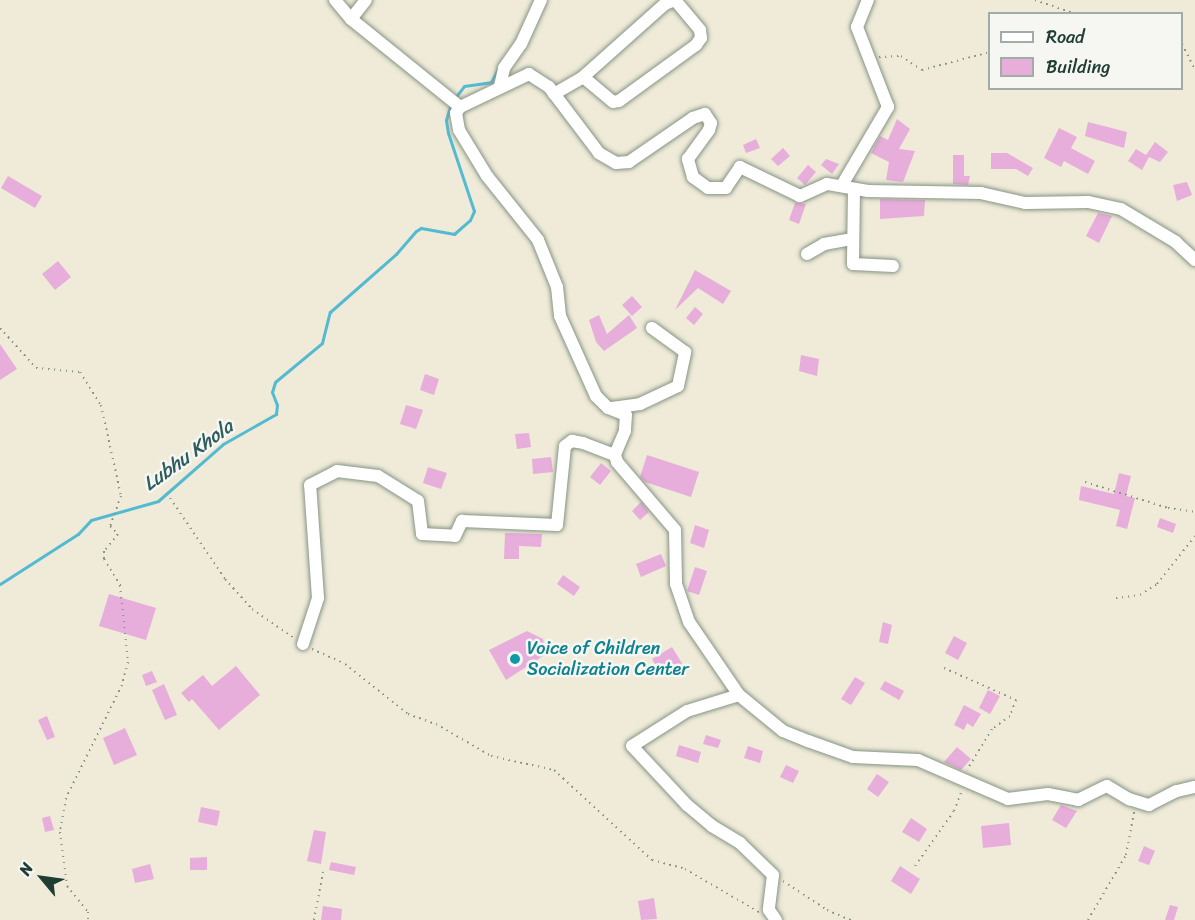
<!DOCTYPE html>
<html>
<head>
<meta charset="utf-8">
<style>
  body { margin:0 }
  #map { position:relative; width:1195px; height:920px; overflow:hidden; background:#efebd8; font-family:Sriracha,sans-serif }
  div>[style] { position:absolute }
  .stream>* { height:3px; margin:-1.5px; padding:0 1.5px; transform-origin:1.5px; border-radius:1.5px; background:#54bad2 }
  .building>* { inset:0; background:#e7addb }
  .path>* { height:2px; margin-top:-1px; transform-origin:0; background:repeating-linear-gradient(90deg,#879486 0 1.5px,transparent 0 6px) }
  .roads { filter:drop-shadow(0 0 2px #879486) drop-shadow(0 0 2px #879486) }
  .minor>* { height:12px; margin:-6px; padding:0 6px; transform-origin:6px; border-radius:6px; background:#fff }
  .dots>* { width:16px; height:16px; translate:-50% -50%; box-sizing:border-box; border:3px solid #f6f6f2; border-radius:50% }
  span { translate:-50% -50%; white-space:nowrap; text-align:center; line-height:1.15; -webkit-text-stroke:5px #f6f6f2; paint-order:stroke }
  .culture-label { font-size:18px; color:#0d838f }
  .left { translate:0 -50%; text-align:left }
  .water-label { font-size:20px; color:#2c5c5c; font-style:italic }
  .legend { position:absolute; left:988px; top:12px; width:195px; height:78px; box-sizing:border-box; background:#f6f6f2; border:2px solid #a0aca6; margin:0; padding:8px 10px; list-style:none; font-size:18px; color:#1f3d34 }
  .legend li { display:flex; align-items:center; gap:12px; height:30px }
  .legend b { width:30px; border:2px solid #a0aca6 }
  .north { position:absolute; left:12px; top:848px; width:60px; height:60px; -webkit-text-stroke:4px #f6f6f2; paint-order:stroke; rotate:299deg; font-size:16px; font-weight:700; line-height:24px; text-align:center; color:#1f3d34 }
  .north::after { content:''; display:block; margin:auto; width:21px; height:27px; background:#1f3d34; clip-path:polygon(50% 0,100% 100%,50% 72%,0 100%) }
</style>
</head>
<body>
<div id="map">
  <div class="stream">
    <i style="left:454px;top:99px;width:16px;rotate:-52deg"></i>
    <i style="left:464px;top:86px;width:27px;rotate:-8deg"></i>
    <i style="left:491px;top:82px;width:17px;rotate:-62deg"></i>
    <i style="left:0;top:584px;width:93px;rotate:-32.7deg"></i>
    <i style="left:78px;top:534px;width:19px;rotate:-47deg"></i>
    <i style="left:91px;top:520px;width:70px;rotate:-15.8deg"></i>
    <i style="left:158px;top:501px;width:86px;rotate:-41.2deg"></i>
    <i style="left:223px;top:444px;width:61px;rotate:-29.5deg"></i>
    <i style="left:276px;top:414px;width:9px;rotate:-84deg"></i>
    <i style="left:277px;top:405px;width:14px;rotate:-111deg"></i>
    <i style="left:272px;top:392px;width:10px;rotate:-73deg"></i>
    <i style="left:275px;top:382px;width:61px;rotate:-39.7deg"></i>
    <i style="left:322px;top:343px;width:32px;rotate:-76deg"></i>
    <i style="left:330px;top:312px;width:88px;rotate:-41.3deg"></i>
    <i style="left:396px;top:254px;width:30px;rotate:-49deg"></i>
    <i style="left:416px;top:231px;width:6px;rotate:-31deg"></i>
    <i style="left:421px;top:228px;width:34px;rotate:10deg"></i>
    <i style="left:454px;top:234px;width:21px;rotate:-41deg"></i>
    <i style="left:470px;top:220px;width:10px;rotate:-66deg"></i>
    <i style="left:474px;top:211px;width:82px;rotate:-108.4deg"></i>
    <i style="left:448px;top:133px;width:13px;rotate:-99deg"></i>
    <i style="left:446px;top:120px;width:17px;rotate:-73deg"></i>
  </div>
  <div class="building">
    <i style="clip-path:polygon(897px 119px,910px 129px,899px 149px,915px 151px,903px 182px,886px 180px,889px 162px,871px 153px,880px 136px,888px 140px)"></i>
    <i style="clip-path:polygon(1088px 122px,1127px 132px,1124px 148px,1085px 136px)"></i>
    <i style="clip-path:polygon(1059px 128px,1077px 137px,1071px 148px,1095px 161px,1088px 174px,1064px 161px,1061px 167px,1044px 158px)"></i>
    <i style="clip-path:polygon(756px 139px,760px 148px,746px 153px,743px 145px)"></i>
    <i style="clip-path:polygon(1155px 142px,1168px 152px,1160px 162px,1149px 157px,1142px 170px,1128px 161px,1136px 149px,1146px 155px)"></i>
    <i style="clip-path:polygon(783px 148px,790px 156px,778px 166px,771px 159px)"></i>
    <i style="clip-path:polygon(991px 153px,1007px 153px,1033px 168px,1028px 176px,1016px 169px,991px 169px)"></i>
    <i style="clip-path:polygon(953px 155px,964px 155px,964px 176px,970px 176px,968px 185px,953px 184px)"></i>
    <i style="clip-path:polygon(826px 159px,839px 164px,832px 174px,821px 165px)"></i>
    <i style="clip-path:polygon(808px 165px,816px 172px,805px 185px,797px 178px)"></i>
    <i style="clip-path:polygon(8px 176px,42px 196px,35px 208px,1px 188px)"></i>
    <i style="clip-path:polygon(1187px 182px,1192px 195px,1177px 201px,1173px 185px)"></i>
    <i style="clip-path:polygon(880px 199px,925px 200px,924px 216px,880px 219px)"></i>
    <i style="clip-path:polygon(795px 203px,806px 204px,799px 224px,789px 220px)"></i>
    <i style="clip-path:polygon(1098px 213px,1112px 216px,1099px 243px,1086px 236px)"></i>
    <i style="clip-path:polygon(58px 261px,71px 277px,55px 290px,42px 274px)"></i>
    <i style="clip-path:polygon(695px 270px,731px 291px,723px 304px,698px 288px,675px 310px)"></i>
    <i style="clip-path:polygon(632px 296px,642px 307px,632px 316px,622px 305px)"></i>
    <i style="clip-path:polygon(695px 307px,703px 314px,694px 325px,686px 318px)"></i>
    <i style="clip-path:polygon(599px 315px,607px 334px,629px 315px,637px 328px,604px 351px,596px 342px,589px 320px)"></i>
    <i style="clip-path:polygon(0 344px,17px 369px,0 380px)"></i>
    <i style="clip-path:polygon(801px 355px,819px 359px,817px 376px,799px 371px)"></i>
    <i style="clip-path:polygon(425px 374px,439px 379px,434px 395px,420px 390px)"></i>
    <i style="clip-path:polygon(406px 405px,423px 410px,416px 429px,400px 424px)"></i>
    <i style="clip-path:polygon(529px 433px,531px 447px,517px 449px,515px 434px)"></i>
    <i style="clip-path:polygon(647px 455px,699px 472px,691px 497px,645px 482px,640px 477px)"></i>
    <i style="clip-path:polygon(551px 457px,553px 472px,533px 474px,532px 459px)"></i>
    <i style="clip-path:polygon(601px 463px,611px 471px,600px 485px,590px 477px)"></i>
    <i style="clip-path:polygon(428px 467px,447px 473px,441px 489px,423px 483px)"></i>
    <i style="clip-path:polygon(1119px 473px,1131px 476px,1126px 496px,1135px 498px,1127px 529px,1116px 526px,1120px 510px,1079px 500px,1081px 486px,1114px 494px)"></i>
    <i style="clip-path:polygon(641px 502px,649px 512px,640px 520px,632px 511px)"></i>
    <i style="clip-path:polygon(1160px 518px,1176px 524px,1173px 533px,1157px 527px)"></i>
    <i style="clip-path:polygon(695px 525px,709px 530px,704px 548px,690px 543px)"></i>
    <i style="clip-path:polygon(505px 533px,542px 534px,541px 547px,519px 546px,519px 559px,504px 559px)"></i>
    <i style="clip-path:polygon(661px 554px,666px 566px,641px 577px,636px 564px)"></i>
    <i style="clip-path:polygon(695px 567px,707px 571px,699px 595px,687px 591px)"></i>
    <i style="clip-path:polygon(563px 575px,580px 587px,574px 596px,557px 584px)"></i>
    <i style="clip-path:polygon(109px 594px,156px 608px,146px 640px,99px 626px)"></i>
    <i style="clip-path:polygon(883px 622px,892px 625px,888px 644px,879px 642px)"></i>
    <i style="clip-path:polygon(527px 631px,543px 639px,546px 654px,506px 680px,489px 650px)"></i>
    <i style="clip-path:polygon(954px 636px,967px 643px,958px 660px,945px 653px)"></i>
    <i style="clip-path:polygon(672px 647px,683px 665px,663px 677px,652px 659px)"></i>
    <i style="clip-path:polygon(236px 666px,260px 695px,219px 730px,192px 699px,189px 702px,181px 693px,203px 675px,212px 686px)"></i>
    <i style="clip-path:polygon(152px 671px,157px 682px,146px 686px,142px 675px)"></i>
    <i style="clip-path:polygon(855px 677px,865px 683px,851px 705px,841px 699px)"></i>
    <i style="clip-path:polygon(885px 681px,904px 691px,899px 700px,880px 689px)"></i>
    <i style="clip-path:polygon(164px 684px,177px 715px,165px 720px,152px 690px)"></i>
    <i style="clip-path:polygon(988px 690px,1000px 696px,990px 714px,979px 708px)"></i>
    <i style="clip-path:polygon(964px 705px,981px 714px,973px 727px,967px 723px,964px 730px,954px 725px)"></i>
    <i style="clip-path:polygon(47px 716px,55px 737px,47px 740px,38px 720px)"></i>
    <i style="clip-path:polygon(125px 728px,137px 755px,114px 765px,103px 738px)"></i>
    <i style="clip-path:polygon(706px 735px,721px 740px,718px 748px,703px 744px)"></i>
    <i style="clip-path:polygon(679px 745px,701px 752px,698px 763px,676px 756px)"></i>
    <i style="clip-path:polygon(748px 746px,763px 751px,760px 763px,744px 758px)"></i>
    <i style="clip-path:polygon(957px 747px,971px 759px,961px 770px,944px 762px)"></i>
    <i style="clip-path:polygon(786px 765px,799px 771px,793px 783px,780px 777px)"></i>
    <i style="clip-path:polygon(877px 774px,889px 782px,878px 797px,867px 789px)"></i>
    <i style="clip-path:polygon(1061px 805px,1077px 811px,1066px 828px,1052px 820px)"></i>
    <i style="clip-path:polygon(201px 807px,220px 811px,217px 826px,198px 822px)"></i>
    <i style="clip-path:polygon(50px 816px,54px 830px,45px 832px,42px 818px)"></i>
    <i style="clip-path:polygon(911px 818px,927px 829px,919px 842px,902px 832px)"></i>
    <i style="clip-path:polygon(1009px 823px,1011px 845px,983px 848px,981px 826px)"></i>
    <i style="clip-path:polygon(314px 830px,326px 832px,321px 864px,307px 861px)"></i>
    <i style="clip-path:polygon(1144px 846px,1155px 851px,1149px 865px,1138px 861px)"></i>
    <i style="clip-path:polygon(207px 857px,207px 870px,190px 870px,190px 858px)"></i>
    <i style="clip-path:polygon(331px 862px,356px 867px,354px 875px,329px 870px)"></i>
    <i style="clip-path:polygon(150px 864px,154px 879px,135px 883px,132px 869px)"></i>
    <i style="clip-path:polygon(900px 866px,920px 879px,911px 894px,891px 881px)"></i>
    <i style="clip-path:polygon(654px 898px,657px 919px,641px 920px,638px 901px)"></i>
    <i style="clip-path:polygon(1170px 905px,1178px 907px,1174px 920px,1165px 920px)"></i>
    <i style="clip-path:polygon(323px 906px,342px 909px,341px 920px,321px 920px)"></i>
  </div>
  <div class="path">
    <i style="left:1035px;top:0;width:43px;rotate:18.9deg"></i>
    <i style="left:1182px;top:44px;width:29px;rotate:63deg"></i>
    <i style="left:879px;top:57px;width:22px;rotate:-3deg"></i>
    <i style="left:901px;top:56px;width:25px;rotate:34deg"></i>
    <i style="left:922px;top:70px;width:70px;rotate:-14.8deg"></i>
    <i style="left:0;top:328px;width:54px;rotate:48deg"></i>
    <i style="left:36px;top:368px;width:44px;rotate:5.2deg"></i>
    <i style="left:80px;top:372px;width:39px;rotate:58deg"></i>
    <i style="left:101px;top:405px;width:93px;rotate:77.6deg"></i>
    <i style="left:121px;top:496px;width:32px;rotate:110deg"></i>
    <i style="left:110px;top:526px;width:11px;rotate:45deg"></i>
    <i style="left:118px;top:534px;width:22px;rotate:129deg"></i>
    <i style="left:104px;top:551px;width:8px;rotate:90deg"></i>
    <i style="left:104px;top:559px;width:31px;rotate:58deg"></i>
    <i style="left:120px;top:585px;width:77px;rotate:84.1deg"></i>
    <i style="left:128px;top:662px;width:24px;rotate:105deg"></i>
    <i style="left:122px;top:685px;width:126px;rotate:116.4deg"></i>
    <i style="left:66px;top:798px;width:35px;rotate:100deg"></i>
    <i style="left:60px;top:832px;width:54px;rotate:82.6deg"></i>
    <i style="left:67px;top:886px;width:33px;rotate:51deg"></i>
    <i style="left:88px;top:912px;width:8px;rotate:90deg"></i>
    <i style="left:1085px;top:482px;width:87px;rotate:17.4deg"></i>
    <i style="left:1168px;top:508px;width:27px;rotate:8deg"></i>
    <i style="left:170px;top:498px;width:98px;rotate:55.8deg"></i>
    <i style="left:225px;top:579px;width:40px;rotate:48deg"></i>
    <i style="left:252px;top:609px;width:51px;rotate:34.6deg"></i>
    <i style="left:1116px;top:598px;width:24px;rotate:-7deg"></i>
    <i style="left:1140px;top:595px;width:20px;rotate:-33deg"></i>
    <i style="left:1157px;top:584px;width:61px;rotate:-51.6deg"></i>
    <i style="left:312px;top:649px;width:36px;rotate:24deg"></i>
    <i style="left:345px;top:664px;width:80px;rotate:38.4deg"></i>
    <i style="left:408px;top:714px;width:30px;rotate:20deg"></i>
    <i style="left:436px;top:724px;width:64px;rotate:30.2deg"></i>
    <i style="left:491px;top:756px;width:65px;rotate:12.5deg"></i>
    <i style="left:554px;top:770px;width:133px;rotate:42.6deg"></i>
    <i style="left:652px;top:860px;width:34px;rotate:15deg"></i>
    <i style="left:685px;top:869px;width:86px;rotate:30.2deg"></i>
    <i style="left:944px;top:668px;width:79px;rotate:24deg"></i>
    <i style="left:1016px;top:700px;width:17px;rotate:111deg"></i>
    <i style="left:1010px;top:716px;width:22px;rotate:144deg"></i>
    <i style="left:992px;top:729px;width:48px;rotate:121.4deg"></i>
    <i style="left:915px;top:866px;width:67px;rotate:-54.7deg"></i>
    <i style="left:954px;top:811px;width:22px;rotate:-69deg"></i>
    <i style="left:783px;top:881px;width:53px;rotate:33.4deg"></i>
    <i style="left:827px;top:910px;width:26px;rotate:23deg"></i>
    <i style="left:314px;top:920px;width:49px;rotate:-79.4deg"></i>
    <i style="left:1088px;top:920px;width:75px;rotate:-59.7deg"></i>
    <i style="left:1126px;top:855px;width:44px;rotate:-79.5deg"></i>
  </div>
  <div class="roads">
    <div class="minor">
      <i style="left:335px;top:0;width:25px;rotate:50deg"></i>
      <i style="left:351px;top:19px;width:140px;rotate:38.9deg"></i>
      <i style="left:351px;top:19px;width:24px;rotate:-52deg"></i>
      <i style="left:500px;top:86px;width:18px;rotate:-77deg"></i>
      <i style="left:504px;top:68px;width:29px;rotate:-55deg"></i>
      <i style="left:521px;top:44px;width:48px;rotate:-65.6deg"></i>
      <i style="left:554px;top:94px;width:34px;rotate:-30deg"></i>
      <i style="left:583px;top:77px;width:110px;rotate:-41.7deg"></i>
      <i style="left:665px;top:4px;width:11px;rotate:-22deg"></i>
      <i style="left:675px;top:0;width:39px;rotate:50deg"></i>
      <i style="left:700px;top:30px;width:8px;rotate:83deg"></i>
      <i style="left:701px;top:38px;width:9px;rotate:126deg"></i>
      <i style="left:696px;top:45px;width:95px;rotate:144deg"></i>
      <i style="left:619px;top:101px;width:6px;rotate:171deg"></i>
      <i style="left:613px;top:102px;width:39px;rotate:-140deg"></i>
      <i style="left:842px;top:185px;width:91px;rotate:-59.5deg"></i>
      <i style="left:888px;top:107px;width:86px;rotate:-111.2deg"></i>
      <i style="left:857px;top:27px;width:29px;rotate:-68deg"></i>
      <i style="left:854px;top:189px;width:75px;rotate:90.8deg"></i>
      <i style="left:853px;top:264px;width:40px;rotate:2.9deg"></i>
      <i style="left:807px;top:254px;width:20px;rotate:-30deg"></i>
      <i style="left:824px;top:244px;width:29px;rotate:-10deg"></i>
      <i style="left:1195px;top:260px;width:26px;rotate:-137deg"></i>
      <i style="left:1176px;top:242px;width:64px;rotate:-149deg"></i>
      <i style="left:1121px;top:209px;width:34px;rotate:-168deg"></i>
      <i style="left:1088px;top:202px;width:63px;rotate:179.1deg"></i>
      <i style="left:1025px;top:203px;width:45px;rotate:-167.2deg"></i>
      <i style="left:981px;top:193px;width:113px;rotate:-179deg"></i>
      <i style="left:868px;top:191px;width:42px;rotate:-170.3deg"></i>
      <i style="left:827px;top:184px;width:30px;rotate:156deg"></i>
      <i style="left:800px;top:196px;width:67px;rotate:-154.2deg"></i>
      <i style="left:740px;top:167px;width:25px;rotate:124deg"></i>
      <i style="left:726px;top:188px;width:18px;rotate:180deg"></i>
      <i style="left:708px;top:188px;width:19px;rotate:-144deg"></i>
      <i style="left:693px;top:177px;width:19px;rotate:-106deg"></i>
      <i style="left:688px;top:159px;width:36px;rotate:-54deg"></i>
      <i style="left:709px;top:130px;width:7px;rotate:-74deg"></i>
      <i style="left:711px;top:123px;width:11px;rotate:-124deg"></i>
      <i style="left:705px;top:114px;width:13px;rotate:162deg"></i>
      <i style="left:693px;top:118px;width:78px;rotate:145.5deg"></i>
      <i style="left:629px;top:162px;width:13px;rotate:176deg"></i>
      <i style="left:616px;top:163px;width:20px;rotate:-150deg"></i>
      <i style="left:599px;top:153px;width:83px;rotate:-127.1deg"></i>
      <i style="left:549px;top:87px;width:24px;rotate:-147deg"></i>
      <i style="left:529px;top:74px;width:76px;rotate:154.4deg"></i>
      <i style="left:460px;top:107px;width:7px;rotate:124deg"></i>
      <i style="left:456px;top:113px;width:17px;rotate:80deg"></i>
      <i style="left:459px;top:130px;width:54px;rotate:58.7deg"></i>
      <i style="left:487px;top:176px;width:82px;rotate:51.4deg"></i>
      <i style="left:538px;top:240px;width:51px;rotate:68deg"></i>
      <i style="left:557px;top:287px;width:29px;rotate:84deg"></i>
      <i style="left:560px;top:316px;width:88px;rotate:65.8deg"></i>
      <i style="left:596px;top:396px;width:17px;rotate:45deg"></i>
      <i style="left:608px;top:408px;width:19px;rotate:21deg"></i>
      <i style="left:626px;top:415px;width:16px;rotate:94deg"></i>
      <i style="left:625px;top:431px;width:26px;rotate:113deg"></i>
      <i style="left:615px;top:455px;width:7px;rotate:74deg"></i>
      <i style="left:617px;top:462px;width:89px;rotate:49.5deg"></i>
      <i style="left:675px;top:530px;width:54px;rotate:88.9deg"></i>
      <i style="left:676px;top:584px;width:40px;rotate:71.1deg"></i>
      <i style="left:689px;top:622px;width:88px;rotate:55.6deg"></i>
      <i style="left:739px;top:695px;width:57px;rotate:39.3deg"></i>
      <i style="left:783px;top:731px;width:27px;rotate:22deg"></i>
      <i style="left:808px;top:741px;width:48px;rotate:19.6deg"></i>
      <i style="left:853px;top:757px;width:65px;rotate:2.6deg"></i>
      <i style="left:918px;top:760px;width:98px;rotate:23.4deg"></i>
      <i style="left:1008px;top:799px;width:40px;rotate:-7.1deg"></i>
      <i style="left:1048px;top:794px;width:31px;rotate:11deg"></i>
      <i style="left:1078px;top:800px;width:32px;rotate:-26deg"></i>
      <i style="left:1107px;top:786px;width:26px;rotate:31deg"></i>
      <i style="left:1129px;top:799px;width:21px;rotate:17deg"></i>
      <i style="left:1149px;top:805px;width:31px;rotate:-27deg"></i>
      <i style="left:1177px;top:791px;width:18px;rotate:-13deg"></i>
      <i style="left:612px;top:408px;width:28px;rotate:-8deg"></i>
      <i style="left:640px;top:404px;width:42px;rotate:-25.3deg"></i>
      <i style="left:678px;top:386px;width:35px;rotate:-78deg"></i>
      <i style="left:685px;top:352px;width:41px;rotate:-144deg"></i>
      <i style="left:303px;top:644px;width:48px;rotate:-71.9deg"></i>
      <i style="left:318px;top:598px;width:113px;rotate:-94deg"></i>
      <i style="left:310px;top:485px;width:30px;rotate:-27deg"></i>
      <i style="left:337px;top:471px;width:41px;rotate:7deg"></i>
      <i style="left:378px;top:476px;width:47px;rotate:32deg"></i>
      <i style="left:418px;top:501px;width:33px;rotate:83deg"></i>
      <i style="left:422px;top:534px;width:33px;rotate:3deg"></i>
      <i style="left:455px;top:536px;width:17px;rotate:-65deg"></i>
      <i style="left:462px;top:521px;width:95px;rotate:2.4deg"></i>
      <i style="left:557px;top:525px;width:79px;rotate:-84.2deg"></i>
      <i style="left:565px;top:446px;width:9px;rotate:-36deg"></i>
      <i style="left:572px;top:441px;width:11px;rotate:10deg"></i>
      <i style="left:583px;top:443px;width:34px;rotate:21deg"></i>
      <i style="left:739px;top:695px;width:54px;rotate:162.9deg"></i>
      <i style="left:687px;top:711px;width:65px;rotate:147.5deg"></i>
      <i style="left:632px;top:746px;width:81px;rotate:47deg"></i>
      <i style="left:687px;top:805px;width:33px;rotate:40deg"></i>
      <i style="left:712px;top:826px;width:33px;rotate:31deg"></i>
      <i style="left:740px;top:843px;width:46px;rotate:44.1deg"></i>
      <i style="left:773px;top:875px;width:35px;rotate:97deg"></i>
      <i style="left:769px;top:910px;width:12px;rotate:55deg"></i>
    </div>
  </div>
  <div class="dots">
    <i style="left:515px;top:659px;background:#0f9aa8"></i>
  </div>
  <div class="culture-label">
    <span class="left" style="left:527px;top:659px">Voice of Children<br>Socialization Center</span>
  </div>
  <div class="water-label">
    <span style="left:188px;top:455px;rotate:-36deg">Lubhu Khola</span>
  </div>
  <ul class="legend">
  <li><b style="height:8px;background:#fff"></b>Road</li>
  <li><b style="height:16px;background:#e7addb"></b>Building</li>
  </ul>
  <div class="north">N</div>
</div>
</body>
</html>
